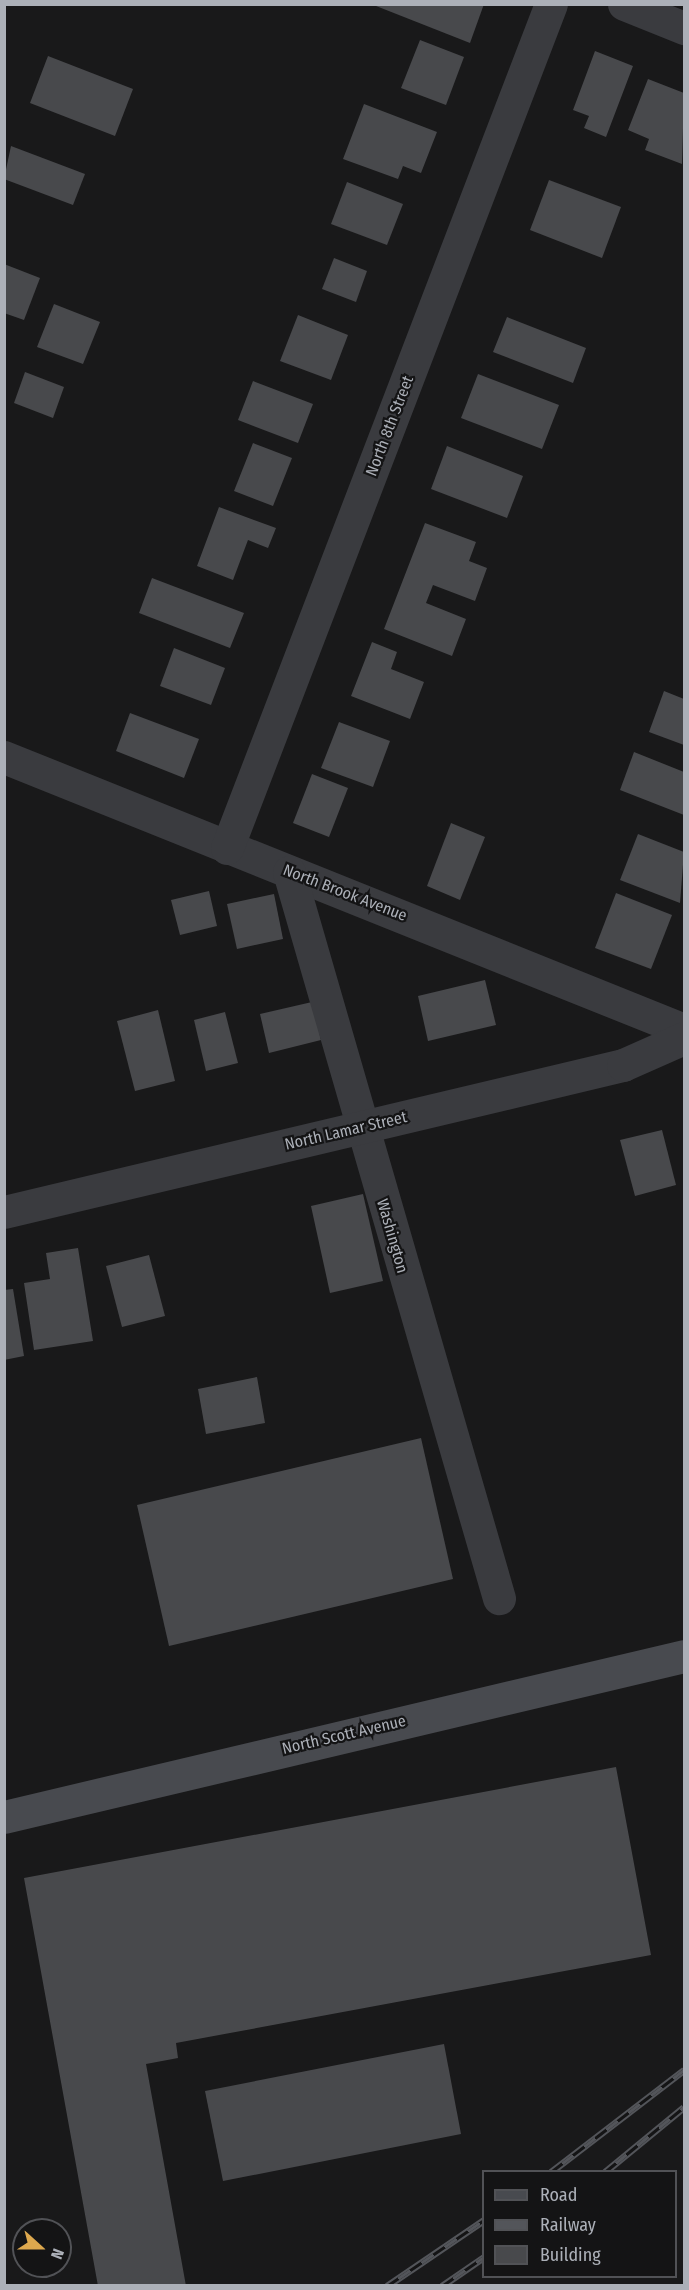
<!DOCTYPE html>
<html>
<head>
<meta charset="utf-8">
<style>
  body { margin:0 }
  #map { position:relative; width:689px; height:2290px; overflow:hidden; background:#19191a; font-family:"Fira Sans Condensed",sans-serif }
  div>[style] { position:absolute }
  .building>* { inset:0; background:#48494c }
  .minor>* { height:33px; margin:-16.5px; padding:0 16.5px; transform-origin:16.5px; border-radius:16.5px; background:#3a3b3f }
  .secondary>* { height:33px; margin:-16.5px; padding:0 16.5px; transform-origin:16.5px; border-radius:16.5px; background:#484a4f }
  .rail>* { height:7px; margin-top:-3.5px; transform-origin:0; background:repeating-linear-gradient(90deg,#141415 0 14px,#53555a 0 28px); box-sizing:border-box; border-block:2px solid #53555a }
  span { translate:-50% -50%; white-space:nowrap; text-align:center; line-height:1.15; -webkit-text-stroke:4.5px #141415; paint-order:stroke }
  .street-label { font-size:16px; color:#acb0b8 }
  .frame { position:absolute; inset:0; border:6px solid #acb0b8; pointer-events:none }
  .legend { position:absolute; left:482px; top:2170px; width:195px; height:108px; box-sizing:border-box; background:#141415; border:2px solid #515256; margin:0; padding:8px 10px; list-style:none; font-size:18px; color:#acb0b8 }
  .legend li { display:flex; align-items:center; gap:12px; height:30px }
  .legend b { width:30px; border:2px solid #515256 }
  .north { position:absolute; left:12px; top:2218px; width:60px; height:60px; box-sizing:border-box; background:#141415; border:2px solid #515256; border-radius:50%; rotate:111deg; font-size:16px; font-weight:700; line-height:24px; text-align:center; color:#acb0b8 }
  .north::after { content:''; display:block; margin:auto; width:21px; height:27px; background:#dda84e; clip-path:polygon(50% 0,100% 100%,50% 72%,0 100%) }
</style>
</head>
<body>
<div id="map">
  <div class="building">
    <i style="clip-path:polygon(371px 4px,484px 4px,470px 43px)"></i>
    <i style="clip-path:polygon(420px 40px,464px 57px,446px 105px,401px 88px)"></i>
    <i style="clip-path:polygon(595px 51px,633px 66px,606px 137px,584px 128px,589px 116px,573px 110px)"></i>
    <i style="clip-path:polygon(48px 56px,133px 89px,115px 136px,30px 103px)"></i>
    <i style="clip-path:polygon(648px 79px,684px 93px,682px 164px,645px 150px,649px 139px,628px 130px)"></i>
    <i style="clip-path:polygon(364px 104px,437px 132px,421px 173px,403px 166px,398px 179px,343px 159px)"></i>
    <i style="clip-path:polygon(11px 146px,85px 174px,73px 205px,4px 179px)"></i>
    <i style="clip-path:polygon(549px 180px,621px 207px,602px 258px,530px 230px)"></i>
    <i style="clip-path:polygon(347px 182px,403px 204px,387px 245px,331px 224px)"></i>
    <i style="clip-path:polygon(334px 258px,367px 271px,356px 302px,322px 289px)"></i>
    <i style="clip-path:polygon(4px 264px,40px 278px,24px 320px,4px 313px)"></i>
    <i style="clip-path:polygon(54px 304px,100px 322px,83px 364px,37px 347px)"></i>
    <i style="clip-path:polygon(298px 315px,348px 335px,331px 380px,280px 361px)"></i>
    <i style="clip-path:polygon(507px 317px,586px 348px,573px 383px,493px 352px)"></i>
    <i style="clip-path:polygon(25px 372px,64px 387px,53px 418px,14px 403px)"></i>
    <i style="clip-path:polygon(478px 374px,559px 405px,542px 449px,461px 418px)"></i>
    <i style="clip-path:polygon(253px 381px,313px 404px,298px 443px,238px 420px)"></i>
    <i style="clip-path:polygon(253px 443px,292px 458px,273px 506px,234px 491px)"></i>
    <i style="clip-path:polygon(447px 446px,523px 476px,507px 518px,431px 489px)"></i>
    <i style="clip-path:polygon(219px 507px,276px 528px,268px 548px,248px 540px,233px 580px,197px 566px)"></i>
    <i style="clip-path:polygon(425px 523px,476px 542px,469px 561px,487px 568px,475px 601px,433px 585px,426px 603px,466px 619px,452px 656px,384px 629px)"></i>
    <i style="clip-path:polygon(152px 578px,244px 613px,230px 648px,139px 613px)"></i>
    <i style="clip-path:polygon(372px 642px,397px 652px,391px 669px,424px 682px,410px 719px,351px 696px)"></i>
    <i style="clip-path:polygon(174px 648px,225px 668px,211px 705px,160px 686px)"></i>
    <i style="clip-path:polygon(664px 691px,684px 699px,684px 745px,649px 732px)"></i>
    <i style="clip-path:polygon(130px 713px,199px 739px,184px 778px,116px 751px)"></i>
    <i style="clip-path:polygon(339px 722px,390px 741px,373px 787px,321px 768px)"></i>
    <i style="clip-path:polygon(634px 752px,684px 772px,684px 815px,620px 790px)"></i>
    <i style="clip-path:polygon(312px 774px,348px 788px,329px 837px,293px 823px)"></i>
    <i style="clip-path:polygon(451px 823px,485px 837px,460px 900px,427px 886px)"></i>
    <i style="clip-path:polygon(638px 834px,684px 852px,680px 903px,620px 880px)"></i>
    <i style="clip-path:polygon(209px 891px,217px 926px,180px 935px,171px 900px)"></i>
    <i style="clip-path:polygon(616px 893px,672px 915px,651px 969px,595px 948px)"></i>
    <i style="clip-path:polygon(274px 894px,283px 939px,237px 949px,227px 904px)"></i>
    <i style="clip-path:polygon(485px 980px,496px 1025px,428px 1041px,418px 996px)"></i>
    <i style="clip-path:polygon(312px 1002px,321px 1040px,269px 1053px,260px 1014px)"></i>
    <i style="clip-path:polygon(158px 1010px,175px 1081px,135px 1091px,117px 1021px)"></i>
    <i style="clip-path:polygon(225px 1012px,238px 1063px,206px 1071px,194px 1020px)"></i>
    <i style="clip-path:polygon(662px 1130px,676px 1185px,635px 1196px,620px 1140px)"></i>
    <i style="clip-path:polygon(363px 1194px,383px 1281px,330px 1293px,311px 1206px)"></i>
    <i style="clip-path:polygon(78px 1248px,93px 1341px,34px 1350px,24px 1283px,50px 1279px,46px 1253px)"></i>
    <i style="clip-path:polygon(149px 1255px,165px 1316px,122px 1327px,106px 1266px)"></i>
    <i style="clip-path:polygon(13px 1289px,24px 1356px,4px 1360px,4px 1290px)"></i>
    <i style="clip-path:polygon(257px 1377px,265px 1423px,206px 1434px,198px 1389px)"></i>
    <i style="clip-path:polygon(421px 1438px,453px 1579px,169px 1646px,137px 1505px)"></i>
    <i style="clip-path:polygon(616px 1767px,651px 1955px,176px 2043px,178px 2058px,146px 2064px,186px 2286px,98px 2286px,24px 1878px)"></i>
    <i style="clip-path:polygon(444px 2044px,461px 2134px,223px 2181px,205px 2091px)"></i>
  </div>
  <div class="minor">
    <i style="left:624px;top:4px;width:65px;rotate:21.8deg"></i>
    <i style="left:4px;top:757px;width:733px;rotate:21.87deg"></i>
    <i style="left:227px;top:848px;width:904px;rotate:-69deg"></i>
    <i style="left:289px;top:872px;width:756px;rotate:73.87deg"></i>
    <i style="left:4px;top:1212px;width:636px;rotate:-13.36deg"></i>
    <i style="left:623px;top:1065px;width:67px;rotate:-23.9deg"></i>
  </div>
  <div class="secondary">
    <i style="left:4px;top:1817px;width:699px;rotate:-13.32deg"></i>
  </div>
  <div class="rail">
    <i style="left:551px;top:2172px;width:168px;rotate:-37.5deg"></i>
    <i style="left:605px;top:2172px;width:102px;rotate:-39.4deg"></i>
    <i style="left:387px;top:2286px;width:117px;rotate:-34.2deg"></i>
    <i style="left:442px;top:2286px;width:51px;rotate:-34.6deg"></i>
  </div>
  <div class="street-label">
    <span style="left:390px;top:426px;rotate:-69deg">North 8th Street</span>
    <span style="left:345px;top:893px;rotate:21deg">North Brook Avenue</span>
    <span style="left:346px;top:1131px;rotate:-13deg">North Lamar Street</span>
    <span style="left:392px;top:1236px;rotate:74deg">Washington</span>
    <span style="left:344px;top:1735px;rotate:-13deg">North Scott Avenue</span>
  </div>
  <div class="frame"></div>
  <ul class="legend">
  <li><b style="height:8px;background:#484a4f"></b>Road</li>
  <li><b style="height:8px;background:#53555a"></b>Railway</li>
  <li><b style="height:16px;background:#48494c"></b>Building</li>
  </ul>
  <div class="north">N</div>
</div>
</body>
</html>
